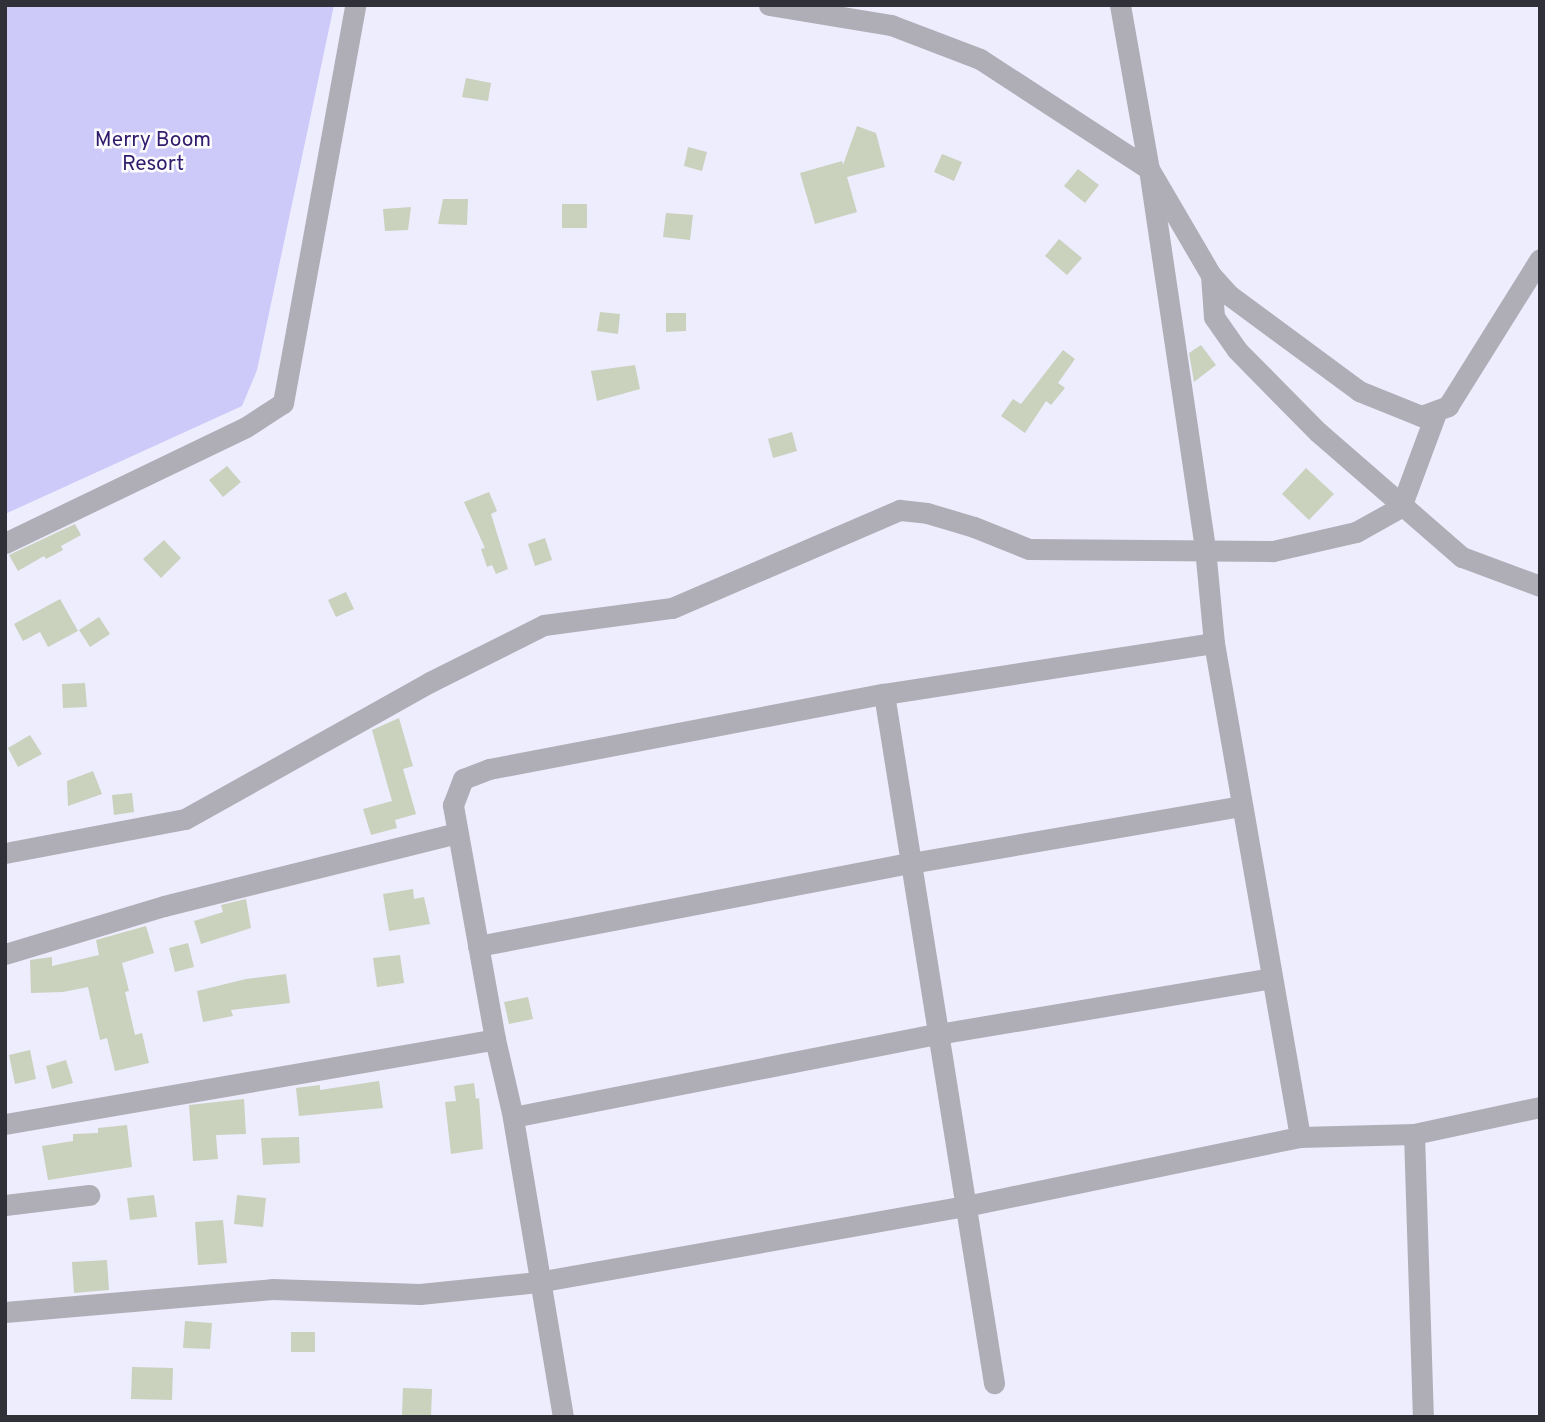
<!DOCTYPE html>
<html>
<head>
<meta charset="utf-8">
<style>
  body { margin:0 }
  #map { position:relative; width:1545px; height:1422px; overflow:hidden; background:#eeedfe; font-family:Overpass,sans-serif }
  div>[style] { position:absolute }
  .green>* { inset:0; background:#cdc9f9 }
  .building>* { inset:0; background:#cad1bd }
  .street>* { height:21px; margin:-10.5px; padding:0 10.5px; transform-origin:10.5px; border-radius:10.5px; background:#afaeb7 }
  span { translate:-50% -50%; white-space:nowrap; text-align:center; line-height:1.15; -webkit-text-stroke:5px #fcfcfc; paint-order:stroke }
  .park-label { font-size:21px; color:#311b6d }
  .frame { position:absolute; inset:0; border:7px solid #303038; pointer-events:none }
</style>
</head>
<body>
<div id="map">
  <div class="green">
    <i style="clip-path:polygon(5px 5px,334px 5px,257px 370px,242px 406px,5px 514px)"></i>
  </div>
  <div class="building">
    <i style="clip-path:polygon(466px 78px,491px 83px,488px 101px,462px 97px)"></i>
    <i style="clip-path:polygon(857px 126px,876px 133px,885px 167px,847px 177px,857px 212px,815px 224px,800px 173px,842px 161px,843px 165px)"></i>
    <i style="clip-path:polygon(688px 147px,707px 152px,702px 171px,684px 166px)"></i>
    <i style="clip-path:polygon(942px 154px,962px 162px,954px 181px,934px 172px)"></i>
    <i style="clip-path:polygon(1078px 169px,1099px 185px,1085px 203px,1064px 186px)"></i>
    <i style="clip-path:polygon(443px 199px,468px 199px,467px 225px,438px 224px)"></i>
    <i style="clip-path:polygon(562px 204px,587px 204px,587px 228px,562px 228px)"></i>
    <i style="clip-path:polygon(411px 207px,408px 230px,385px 231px,383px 209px)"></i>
    <i style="clip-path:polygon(666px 213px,693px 215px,690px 240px,663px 237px)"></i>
    <i style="clip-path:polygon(1059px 239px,1082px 258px,1067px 275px,1045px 256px)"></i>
    <i style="clip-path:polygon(600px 312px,620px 314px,618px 334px,597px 331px)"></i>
    <i style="clip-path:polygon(666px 313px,686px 313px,686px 331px,666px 332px)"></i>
    <i style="clip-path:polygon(1201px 345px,1216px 365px,1194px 382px,1189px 353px)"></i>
    <i style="clip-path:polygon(1063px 350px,1075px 359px,1058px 383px,1065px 388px,1051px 405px,1046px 401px,1025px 433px,1001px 416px,1013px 399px,1021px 404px)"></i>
    <i style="clip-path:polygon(635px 365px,640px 389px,597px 401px,591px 371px)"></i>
    <i style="clip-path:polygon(792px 432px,797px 451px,773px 458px,768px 439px)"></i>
    <i style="clip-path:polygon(227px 466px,241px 482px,223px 497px,209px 480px)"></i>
    <i style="clip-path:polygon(1306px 468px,1334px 494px,1309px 520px,1282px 494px)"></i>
    <i style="clip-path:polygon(489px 492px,497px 511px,491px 514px,508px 569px,496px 574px,492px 565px,487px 567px,481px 549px,485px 548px,464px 502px)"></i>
    <i style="clip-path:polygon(75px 524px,81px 535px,61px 546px,63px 550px,46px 559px,44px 556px,18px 571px,9px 555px)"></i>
    <i style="clip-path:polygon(545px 538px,552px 560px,535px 566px,528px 544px)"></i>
    <i style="clip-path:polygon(164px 540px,181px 558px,161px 578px,143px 559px)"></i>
    <i style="clip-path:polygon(346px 592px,354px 609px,336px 617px,328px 600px)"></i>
    <i style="clip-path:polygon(60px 599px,78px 631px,48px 647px,40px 632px,23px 641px,14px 624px)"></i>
    <i style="clip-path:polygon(99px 617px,110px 634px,90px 647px,79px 630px)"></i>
    <i style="clip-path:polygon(85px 683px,87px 707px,63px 708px,62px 684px)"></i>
    <i style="clip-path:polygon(399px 718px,413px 766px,403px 769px,416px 814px,395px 820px,397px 828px,371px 835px,363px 809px,392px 801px,372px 730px)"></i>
    <i style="clip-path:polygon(30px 735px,42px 754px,18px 767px,8px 748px)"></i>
    <i style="clip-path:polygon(93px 771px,102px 794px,68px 806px,67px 781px)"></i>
    <i style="clip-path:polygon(132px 793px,134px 812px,114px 815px,112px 795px)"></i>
    <i style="clip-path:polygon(413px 889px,414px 899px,424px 897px,430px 924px,389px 931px,383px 894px)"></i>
    <i style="clip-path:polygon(246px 899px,251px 928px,201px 944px,194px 921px,223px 912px,221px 905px)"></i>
    <i style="clip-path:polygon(146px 926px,154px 953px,122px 963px,129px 991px,125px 992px,135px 1035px,142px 1033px,149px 1063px,115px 1071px,107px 1038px,100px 1040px,88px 987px,63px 992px,31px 993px,30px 960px,52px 957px,52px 966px,99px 955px,96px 940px)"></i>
    <i style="clip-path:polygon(188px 943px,194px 967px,175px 972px,169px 948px)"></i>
    <i style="clip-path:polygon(400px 955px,404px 983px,377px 987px,373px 958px)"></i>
    <i style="clip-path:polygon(286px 974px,290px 1003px,231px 1010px,233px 1016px,203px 1022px,197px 991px,246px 979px)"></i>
    <i style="clip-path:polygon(528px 997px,533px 1019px,509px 1024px,504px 1002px)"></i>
    <i style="clip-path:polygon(30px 1050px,36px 1079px,15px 1084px,9px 1055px)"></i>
    <i style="clip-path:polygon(66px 1060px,73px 1083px,52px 1089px,46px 1066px)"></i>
    <i style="clip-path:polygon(379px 1081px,383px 1108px,299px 1116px,296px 1088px,320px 1085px,320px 1090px)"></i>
    <i style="clip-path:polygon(474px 1083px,476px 1099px,479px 1098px,483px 1149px,451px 1154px,445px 1102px,456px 1101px,454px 1086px)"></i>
    <i style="clip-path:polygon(244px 1099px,246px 1134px,216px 1135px,218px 1159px,193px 1161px,189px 1105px)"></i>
    <i style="clip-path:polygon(127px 1125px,132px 1167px,48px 1180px,42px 1146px,73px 1141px,73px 1134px,98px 1133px,98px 1128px)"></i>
    <i style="clip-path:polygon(299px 1137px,300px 1163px,263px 1165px,261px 1138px)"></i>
    <i style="clip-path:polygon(154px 1195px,157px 1217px,130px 1220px,127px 1198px)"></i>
    <i style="clip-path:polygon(237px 1195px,266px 1198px,263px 1227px,234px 1224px)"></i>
    <i style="clip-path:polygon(223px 1220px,227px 1263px,198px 1265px,195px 1222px)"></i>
    <i style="clip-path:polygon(107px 1260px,109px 1290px,74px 1293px,72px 1262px)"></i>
    <i style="clip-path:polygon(185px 1321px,212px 1323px,210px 1349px,183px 1348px)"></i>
    <i style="clip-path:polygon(291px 1332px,315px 1332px,315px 1352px,291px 1352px)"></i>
    <i style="clip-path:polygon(132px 1367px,173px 1368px,172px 1400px,131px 1399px)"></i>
    <i style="clip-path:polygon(403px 1388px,432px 1389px,431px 1417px,402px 1415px)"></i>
  </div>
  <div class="street">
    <i style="left:769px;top:5px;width:124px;rotate:9.3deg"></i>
    <i style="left:891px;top:25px;width:95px;rotate:20.9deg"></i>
    <i style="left:980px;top:59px;width:202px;rotate:33.1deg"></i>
    <i style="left:1149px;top:169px;width:123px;rotate:59.7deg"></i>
    <i style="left:1211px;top:275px;width:27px;rotate:48deg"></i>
    <i style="left:1229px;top:295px;width:162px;rotate:36.4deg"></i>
    <i style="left:1359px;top:391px;width:67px;rotate:22deg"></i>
    <i style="left:1421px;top:416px;width:29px;rotate:-20deg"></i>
    <i style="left:1448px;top:406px;width:173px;rotate:-58deg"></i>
    <i style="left:1120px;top:5px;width:167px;rotate:80deg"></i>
    <i style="left:1149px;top:169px;width:383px;rotate:81.6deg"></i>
    <i style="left:1205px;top:548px;width:95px;rotate:84.6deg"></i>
    <i style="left:1214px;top:643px;width:501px;rotate:80.12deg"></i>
    <i style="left:1211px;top:275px;width:42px;rotate:85.9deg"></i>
    <i style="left:1214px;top:317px;width:40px;rotate:55.1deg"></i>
    <i style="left:1237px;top:350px;width:115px;rotate:45.4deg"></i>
    <i style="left:1318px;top:432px;width:191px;rotate:41deg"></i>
    <i style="left:1462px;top:557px;width:83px;rotate:20.4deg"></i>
    <i style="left:5px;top:543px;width:267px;rotate:-25.7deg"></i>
    <i style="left:246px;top:427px;width:44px;rotate:-33deg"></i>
    <i style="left:283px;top:403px;width:404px;rotate:-79.7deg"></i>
    <i style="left:884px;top:694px;width:698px;rotate:80.93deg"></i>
    <i style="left:5px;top:853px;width:183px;rotate:-10.7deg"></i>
    <i style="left:185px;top:819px;width:281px;rotate:-29.2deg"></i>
    <i style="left:430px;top:682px;width:127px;rotate:-26.6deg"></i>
    <i style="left:544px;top:625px;width:129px;rotate:-7.6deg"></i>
    <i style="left:672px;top:608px;width:248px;rotate:-23.3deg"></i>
    <i style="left:900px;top:510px;width:27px;rotate:6deg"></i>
    <i style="left:927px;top:513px;width:49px;rotate:16.6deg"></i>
    <i style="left:974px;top:527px;width:59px;rotate:21.8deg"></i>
    <i style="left:1029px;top:549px;width:244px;rotate:0.5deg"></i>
    <i style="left:1273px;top:551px;width:85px;rotate:-12.9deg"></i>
    <i style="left:1356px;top:532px;width:51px;rotate:-29.1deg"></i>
    <i style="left:1401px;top:507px;width:103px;rotate:-69.6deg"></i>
    <i style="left:478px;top:946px;width:441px;rotate:-10.9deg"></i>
    <i style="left:911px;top:863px;width:335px;rotate:-9.8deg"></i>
    <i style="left:5px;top:954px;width:166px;rotate:-16.8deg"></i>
    <i style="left:164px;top:906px;width:302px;rotate:-14deg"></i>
    <i style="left:513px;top:1117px;width:433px;rotate:-11.1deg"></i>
    <i style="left:938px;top:1034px;width:338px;rotate:-9.5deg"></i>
    <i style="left:5px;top:1124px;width:497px;rotate:-9.8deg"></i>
    <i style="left:1414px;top:1134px;width:283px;rotate:88.2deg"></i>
    <i style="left:5px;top:1205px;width:85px;rotate:-6.8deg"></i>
    <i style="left:5px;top:1312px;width:268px;rotate:-4.9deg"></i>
    <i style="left:272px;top:1289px;width:148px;rotate:1.9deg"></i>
    <i style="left:420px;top:1294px;width:119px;rotate:-5.8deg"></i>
    <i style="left:538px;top:1282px;width:435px;rotate:-10.1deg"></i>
    <i style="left:966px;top:1206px;width:341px;rotate:-11.7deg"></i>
    <i style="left:1300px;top:1137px;width:114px;rotate:-1.5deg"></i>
    <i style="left:1414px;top:1134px;width:129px;rotate:-12.1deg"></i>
    <i style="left:563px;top:1417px;width:304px;rotate:-99.5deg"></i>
    <i style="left:513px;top:1117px;width:80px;rotate:-103deg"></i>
    <i style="left:495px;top:1039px;width:238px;rotate:-100.2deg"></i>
    <i style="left:453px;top:805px;width:28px;rotate:-69deg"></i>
    <i style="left:463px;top:779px;width:28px;rotate:-21deg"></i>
    <i style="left:489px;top:769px;width:402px;rotate:-10.8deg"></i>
    <i style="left:884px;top:694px;width:334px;rotate:-8.8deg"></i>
  </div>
  <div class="park-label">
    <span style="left:153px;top:153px">Merry Boom<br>Resort</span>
  </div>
  <div class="frame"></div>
</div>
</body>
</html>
